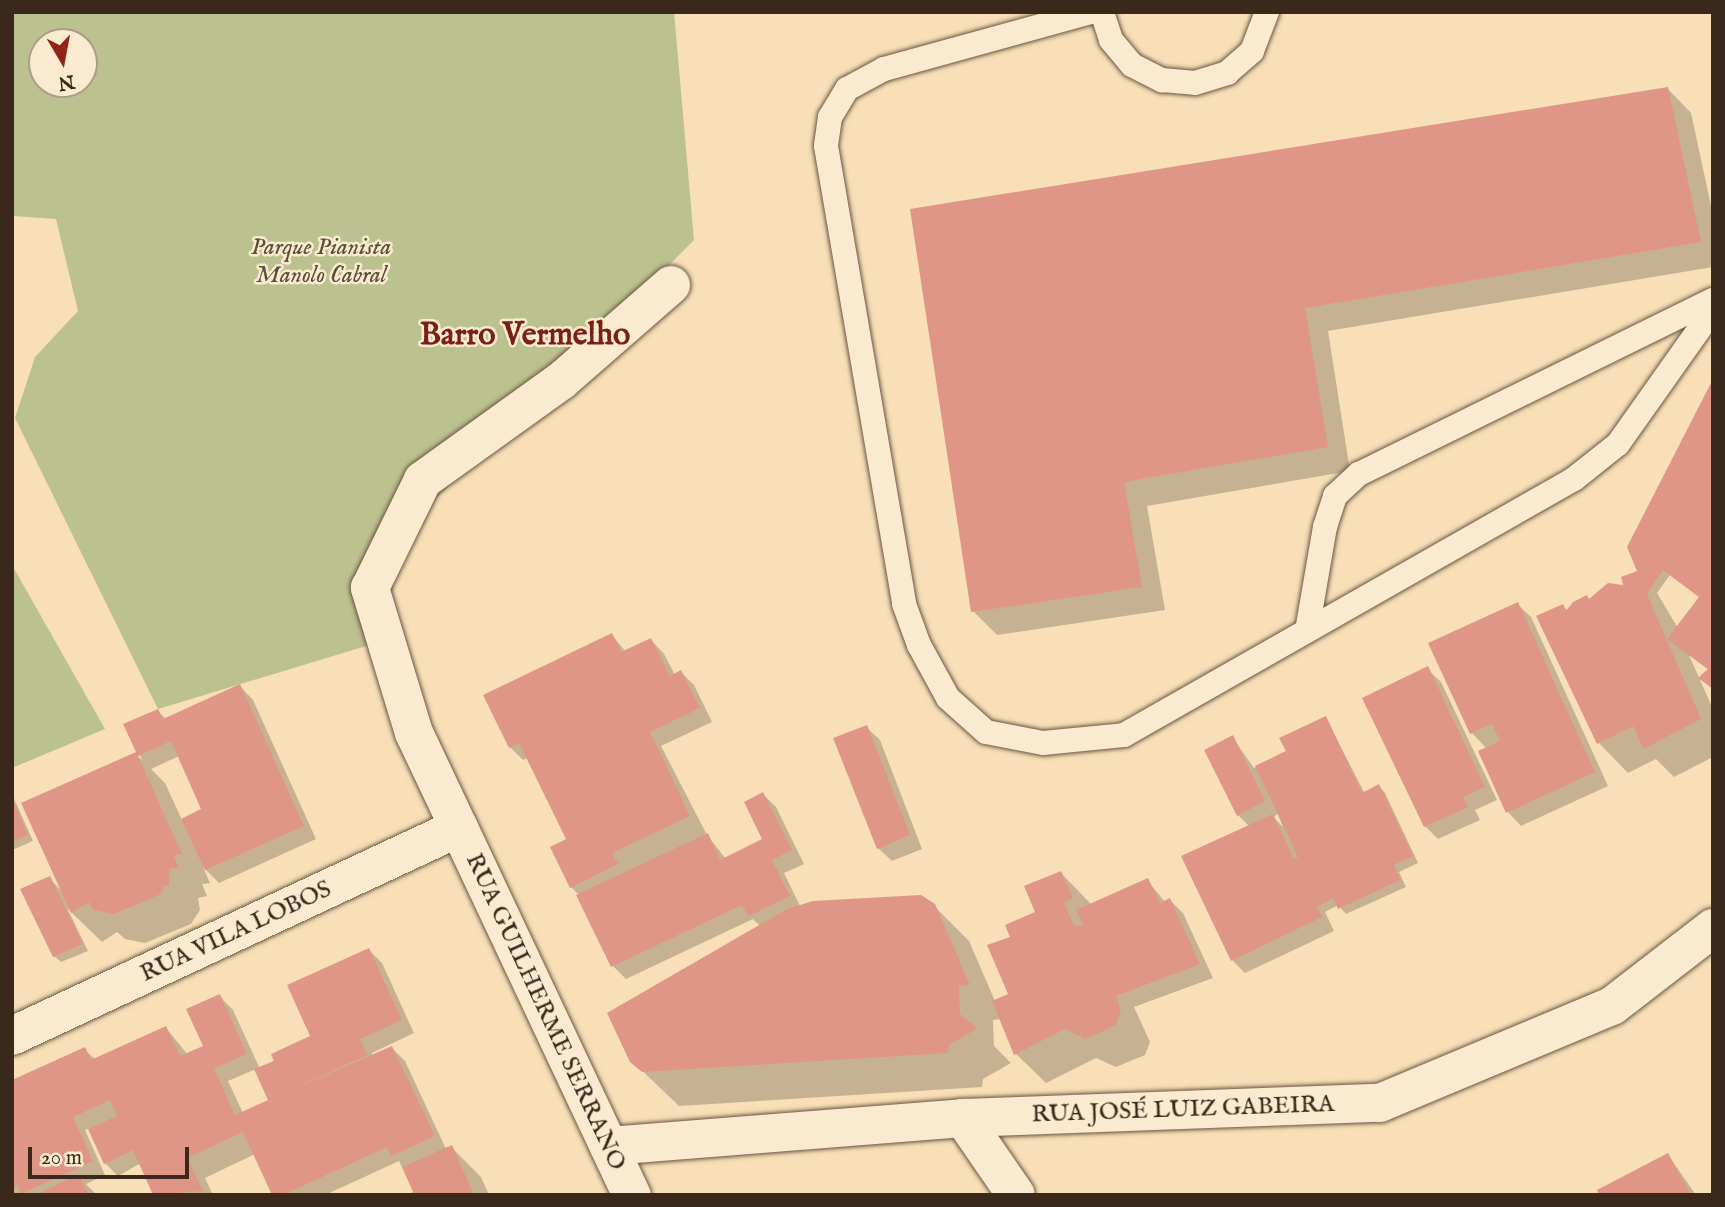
<!DOCTYPE html>
<html>
<head>
<meta charset="utf-8">
<style>
  body { margin:0 }
  #map { position:relative; width:1725px; height:1207px; overflow:hidden; background:#f8dfb7; font-family:"IM FELL English",serif }
  div>[style] { position:absolute }
  .green>* { inset:0; background:#bcc28f }
  .shadow>* { inset:0; background:#0003 }
  .building>* { inset:0; background:#e09686 }
  .roads { filter:drop-shadow(0 0 2px #6a5642) drop-shadow(0 0 2px #6a5642) }
  .service>* { height:24px; margin:-12px; padding:0 12px; transform-origin:12px; border-radius:12px; background:#faead0 }
  .minor>* { height:38px; margin:-19px; padding:0 19px; transform-origin:19px; border-radius:19px; background:#faead0 }
  .tertiary>* { height:38px; margin:-19px; padding:0 19px; transform-origin:19px; border-radius:19px; background:#faead0 }
  span { translate:-50% -50%; white-space:nowrap; text-align:center; line-height:1.15; -webkit-text-stroke:5px #faead0; paint-order:stroke }
  .park-label { font-size:24px; color:#5a4f38; font-style:italic }
  .street-label { font-size:24px; color:#3a291b }
  .district-label { font-size:32px; color:#7a1f14; font-weight:700 }
  .frame { position:absolute; inset:0; border:14px solid #3a291b; pointer-events:none }
  .north { position:absolute; left:28px; top:28px; width:70px; height:70px; box-sizing:border-box; background:#faead0; border:2px solid #ad9d88; border-radius:50%; rotate:170deg; font-size:19px; font-weight:700; line-height:28px; text-align:center; color:#3a291b }
  .north::after { content:''; display:block; margin:auto; width:24px; height:32px; background:#8f2418; clip-path:polygon(50% 0,100% 100%,50% 72%,0 100%) }
  .scale { position:absolute; left:28px; top:1147px; width:161px; height:32px; box-sizing:border-box; border:4px solid #3a291b; border-top:0; padding-left:9px; font-size:21px; line-height:24px; white-space:nowrap; color:#3a291b; -webkit-text-stroke:5px #faead0; paint-order:stroke }
</style>
</head>
<body>
<div id="map">
  <div class="green">
    <i style="clip-path:polygon(evenodd,12px 12px,674px 12px,694px 240px,400px 535px,386px 640px,158px 709px,15px 418px,35px 357px,78px 311px,56px 219px,12px 216px,12px 12px,42px 42px,84px 42px,84px 84px,42px 84px,42px 42px)"></i>
    <i style="clip-path:polygon(12px 565px,105px 729px,12px 768px)"></i>
  </div>
  <div class="shadow">
    <i style="clip-path:polygon(1668px 89px,1691px 113px,1713px 215px,1713px 267px,1328px 331px,1350px 471px,1147px 506px,1165px 610px,997px 635px,973px 611px,912px 211px)"></i>
    <i style="clip-path:polygon(evenodd,1713px 383px,1713px 689px,1701px 678px,1709px 670px,1689px 655px,1713px 709px,1713px 757px,1674px 777px,1656px 759px,1628px 773px,1599px 743px,1563px 606px,1568px 611px,1625px 587px,1639px 572px,1713px 383px,1670px 575px,1701px 598px,1678px 628px,1657px 593px,1670px 575px)"></i>
    <i style="clip-path:polygon(1517px 604px,1531px 617px,1608px 786px,1521px 826px,1508px 812px,1481px 752px,1487px 749px,1472px 733px)"></i>
    <i style="clip-path:polygon(612px 635px,626px 652px,651px 640px,664px 654px,675px 675px,681px 672px,694px 685px,712px 722px,661px 746px,707px 835px,726px 859px,765px 840px,763px 794px,776px 807px,804px 864px,784px 873px,800px 906px,934px 906px,969px 941px,995px 1001px,1010px 995px,1012px 938px,1038px 913px,1061px 873px,1092px 905px,1147px 880px,1165px 902px,1170px 900px,1183px 913px,1213px 978px,1134px 1007px,1150px 1042px,1145px 1055px,1116px 1067px,1096px 1058px,1046px 1083px,1016px 1054px,1002px 1019px,993px 1020px,994px 1046px,1011px 1063px,983px 1079px,982px 1087px,679px 1106px,632px 1061px,760px 926px,753px 919px,626px 979px,613px 966px,580px 896px,571px 887px,568px 840px,528px 758px,523px 760px,510px 747px)"></i>
    <i style="clip-path:polygon(1427px 669px,1441px 682px,1497px 800px,1475px 810px,1480px 820px,1438px 839px,1425px 826px)"></i>
    <i style="clip-path:polygon(evenodd,240px 686px,253px 700px,316px 839px,219px 883px,203px 867px,210px 883px,202px 884px,207px 896px,198px 898px,200px 910px,191px 924px,145px 943px,125px 939px,117px 932px,102px 942px,67px 908px,88px 951px,61px 962px,54px 956px,49px 878px,63px 892px,135px 754px,142px 760px,126px 725px,158px 711px,166px 719px,240px 686px,179px 756px,204px 809px,182px 820px,165px 783px,151px 769px,179px 756px)"></i>
    <i style="clip-path:polygon(evenodd,1326px 718px,1365px 794px,1379px 786px,1385px 793px,1418px 863px,1399px 872px,1406px 887px,1346px 914px,1338px 905px,1325px 912px,1334px 931px,1245px 973px,1232px 960px,1250px 827px,1238px 815px,1232px 737px,1254px 768px,1288px 752px,1326px 718px,1278px 814px,1283px 827px,1273px 817px,1278px 814px)"></i>
    <i style="clip-path:polygon(866px 727px,880px 740px,922px 849px,892px 861px,878px 848px)"></i>
    <i style="clip-path:polygon(12px 794px,33px 841px,12px 850px)"></i>
    <i style="clip-path:polygon(evenodd,369px 950px,382px 963px,414px 1033px,372px 1053px,373px 1057px,392px 1048px,405px 1061px,446px 1149px,451px 1147px,481px 1177px,489px 1195px,412px 1195px,415px 1193px,399px 1161px,325px 1195px,274px 1195px,255px 1154px,205px 1178px,213px 1195px,155px 1195px,141px 1163px,118px 1176px,105px 1163px,90px 1128px,85px 1130px,105px 1175px,86px 1184px,97px 1195px,12px 1195px,12px 1082px,84px 1049px,96px 1060px,166px 1028px,188px 1055px,203px 1048px,219px 996px,233px 1010px,260px 1069px,312px 1037px,369px 950px,256px 1069px,270px 1100px,243px 1113px,228px 1081px,256px 1069px)"></i>
    <i style="clip-path:polygon(1668px 1155px,1696px 1195px,1601px 1195px)"></i>
  </div>
  <div class="building">
    <i style="clip-path:polygon(1668px 87px,1701px 242px,1305px 308px,1328px 447px,1124px 482px,1142px 587px,971px 612px,910px 209px)"></i>
    <i style="clip-path:polygon(1713px 379px,1713px 689px,1698px 678px,1708px 669px,1667px 639px,1699px 597px,1663px 570px,1647px 594px,1701px 719px,1643px 749px,1633px 726px,1597px 744px,1536px 616px,1563px 604px,1566px 611px,1573px 602px,1587px 595px,1589px 599px,1608px 583px,1623px 585px,1621px 577px,1637px 571px,1627px 547px)"></i>
    <i style="clip-path:polygon(1518px 602px,1595px 772px,1506px 813px,1478px 751px,1500px 741px,1492px 724px,1470px 734px,1428px 643px)"></i>
    <i style="clip-path:polygon(612px 633px,621px 652px,651px 638px,670px 676px,681px 670px,700px 708px,650px 732px,690px 816px,612px 853px,618px 864px,570px 888px,550px 847px,566px 839px,519px 743px,509px 748px,483px 695px)"></i>
    <i style="clip-path:polygon(1428px 666px,1485px 787px,1463px 797px,1468px 807px,1424px 827px,1362px 698px)"></i>
    <i style="clip-path:polygon(240px 684px,304px 826px,205px 870px,181px 819px,201px 809px,171px 741px,138px 756px,182px 854px,174px 855px,178px 867px,169px 869px,169px 885px,163px 886px,161px 894px,114px 914px,93px 910px,89px 902px,71px 913px,21px 803px,136px 752px,123px 724px,158px 709px,163px 719px)"></i>
    <i style="clip-path:polygon(1326px 716px,1362px 793px,1379px 784px,1413px 856px,1394px 865px,1400px 880px,1338px 909px,1333px 898px,1317px 907px,1322px 917px,1231px 961px,1181px 856px,1273px 814px,1294px 859px,1298px 857px,1255px 766px,1286px 751px,1279px 738px)"></i>
    <i style="clip-path:polygon(867px 725px,910px 835px,877px 849px,833px 738px)"></i>
    <i style="clip-path:polygon(1233px 735px,1265px 801px,1237px 816px,1204px 750px)"></i>
    <i style="clip-path:polygon(763px 792px,792px 850px,772px 860px,790px 896px,748px 916px,742px 905px,611px 967px,576px 895px,708px 833px,720px 860px,762px 839px,744px 802px)"></i>
    <i style="clip-path:polygon(12px 799px,28px 835px,12px 841px)"></i>
    <i style="clip-path:polygon(1061px 871px,1073px 898px,1064px 903px,1074px 926px,1083px 925px,1076px 910px,1148px 878px,1160px 903px,1170px 898px,1200px 964px,1116px 996px,1121px 1011px,1116px 1025px,1085px 1039px,1065px 1029px,1014px 1055px,992px 1001px,1008px 994px,987px 945px,1010px 937px,1005px 925px,1035px 912px,1024px 886px)"></i>
    <i style="clip-path:polygon(50px 876px,83px 944px,53px 957px,20px 889px)"></i>
    <i style="clip-path:polygon(921px 895px,935px 904px,970px 985px,959px 986px,960px 1014px,978px 1028px,949px 1045px,948px 1053px,642px 1072px,630px 1062px,607px 1013px,787px 909px,813px 901px)"></i>
    <i style="clip-path:polygon(369px 948px,402px 1020px,360px 1039px,367px 1055px,280px 1095px,392px 1046px,435px 1136px,391px 1156px,387px 1147px,283px 1195px,272px 1195px,243px 1132px,187px 1158px,203px 1191px,153px 1195px,133px 1150px,104px 1164px,88px 1129px,117px 1116px,110px 1100px,73px 1117px,93px 1161px,21px 1194px,17px 1185px,12px 1188px,12px 1080px,85px 1047px,91px 1060px,166px 1026px,180px 1056px,203px 1046px,186px 1009px,220px 994px,247px 1054px,214px 1068px,235px 1115px,268px 1100px,254px 1069px,274px 1061px,271px 1054px,310px 1036px,287px 985px)"></i>
    <i style="clip-path:polygon(452px 1145px,474px 1195px,408px 1195px,413px 1192px,402px 1167px)"></i>
    <i style="clip-path:polygon(1668px 1153px,1691px 1195px,1599px 1195px,1597px 1190px)"></i>
    <i style="clip-path:polygon(79px 1174px,88px 1195px,36px 1195px)"></i>
  </div>
  <div class="roads">
    <div class="service">
      <i style="left:1091px;top:12px;width:215px;rotate:164.6deg"></i>
      <i style="left:884px;top:69px;width:42px;rotate:151.6deg"></i>
      <i style="left:847px;top:89px;width:33px;rotate:121deg"></i>
      <i style="left:830px;top:117px;width:29px;rotate:98deg"></i>
      <i style="left:826px;top:146px;width:465px;rotate:80.3deg"></i>
      <i style="left:904px;top:604px;width:44px;rotate:69.9deg"></i>
      <i style="left:919px;top:645px;width:60px;rotate:61.3deg"></i>
      <i style="left:948px;top:698px;width:51px;rotate:41.8deg"></i>
      <i style="left:986px;top:732px;width:58px;rotate:10.9deg"></i>
      <i style="left:1043px;top:743px;width:81px;rotate:-5.6deg"></i>
      <i style="left:1124px;top:735px;width:518px;rotate:-29.64deg"></i>
      <i style="left:1574px;top:479px;width:56px;rotate:-38.5deg"></i>
      <i style="left:1618px;top:444px;width:164px;rotate:-54.7deg"></i>
      <i style="left:1102px;top:12px;width:29px;rotate:72deg"></i>
      <i style="left:1111px;top:40px;width:33px;rotate:50deg"></i>
      <i style="left:1132px;top:65px;width:34px;rotate:27deg"></i>
      <i style="left:1162px;top:80px;width:33px;rotate:5deg"></i>
      <i style="left:1195px;top:83px;width:34px;rotate:-17deg"></i>
      <i style="left:1227px;top:73px;width:33px;rotate:-41deg"></i>
      <i style="left:1252px;top:51px;width:42px;rotate:-69deg"></i>
      <i style="left:1307px;top:631px;width:106px;rotate:-80.2deg"></i>
      <i style="left:1325px;top:527px;width:33px;rotate:-72deg"></i>
      <i style="left:1335px;top:496px;width:33px;rotate:-43deg"></i>
      <i style="left:1359px;top:474px;width:394px;rotate:-26.2deg"></i>
    </div>
    <div class="minor">
      <i style="left:459px;top:828px;width:105px;rotate:-115.3deg"></i>
      <i style="left:414px;top:733px;width:152px;rotate:-106.9deg"></i>
      <i style="left:370px;top:588px;width:120px;rotate:-63.9deg"></i>
      <i style="left:423px;top:480px;width:170px;rotate:-35.7deg"></i>
      <i style="left:561px;top:381px;width:146px;rotate:-41.1deg"></i>
      <i style="left:963px;top:1118px;width:93px;rotate:55.5deg"></i>
      <i style="left:609px;top:1146px;width:355px;rotate:-4.5deg"></i>
      <i style="left:963px;top:1118px;width:417px;rotate:-2.1deg"></i>
      <i style="left:1380px;top:1103px;width:251px;rotate:-22.7deg"></i>
      <i style="left:1612px;top:1006px;width:128px;rotate:-37.7deg"></i>
    </div>
    <div class="tertiary">
      <i style="left:12px;top:1036px;width:493px;rotate:-25deg"></i>
      <i style="left:459px;top:828px;width:406px;rotate:64.8deg"></i>
    </div>
  </div>
  <div class="park-label">
    <span style="left:321px;top:262px">Parque Pianista<br>Manolo Cabral</span>
  </div>
  <div class="street-label">
    <span style="left:236px;top:932px;rotate:-25deg">RUA VILA LOBOS</span>
    <span style="left:545px;top:1012px;rotate:65deg">RUA GUILHERME SERRANO</span>
    <span style="left:1183px;top:1110px;rotate:-2deg">RUA JOSÉ LUIZ GABEIRA</span>
  </div>
  <div class="district-label">
    <span style="left:525px;top:336px">Barro Vermelho</span>
  </div>
  <div class="frame"></div>
  <div class="north">N</div>
  <div class="scale">20 m</div>
</div>
</body>
</html>
